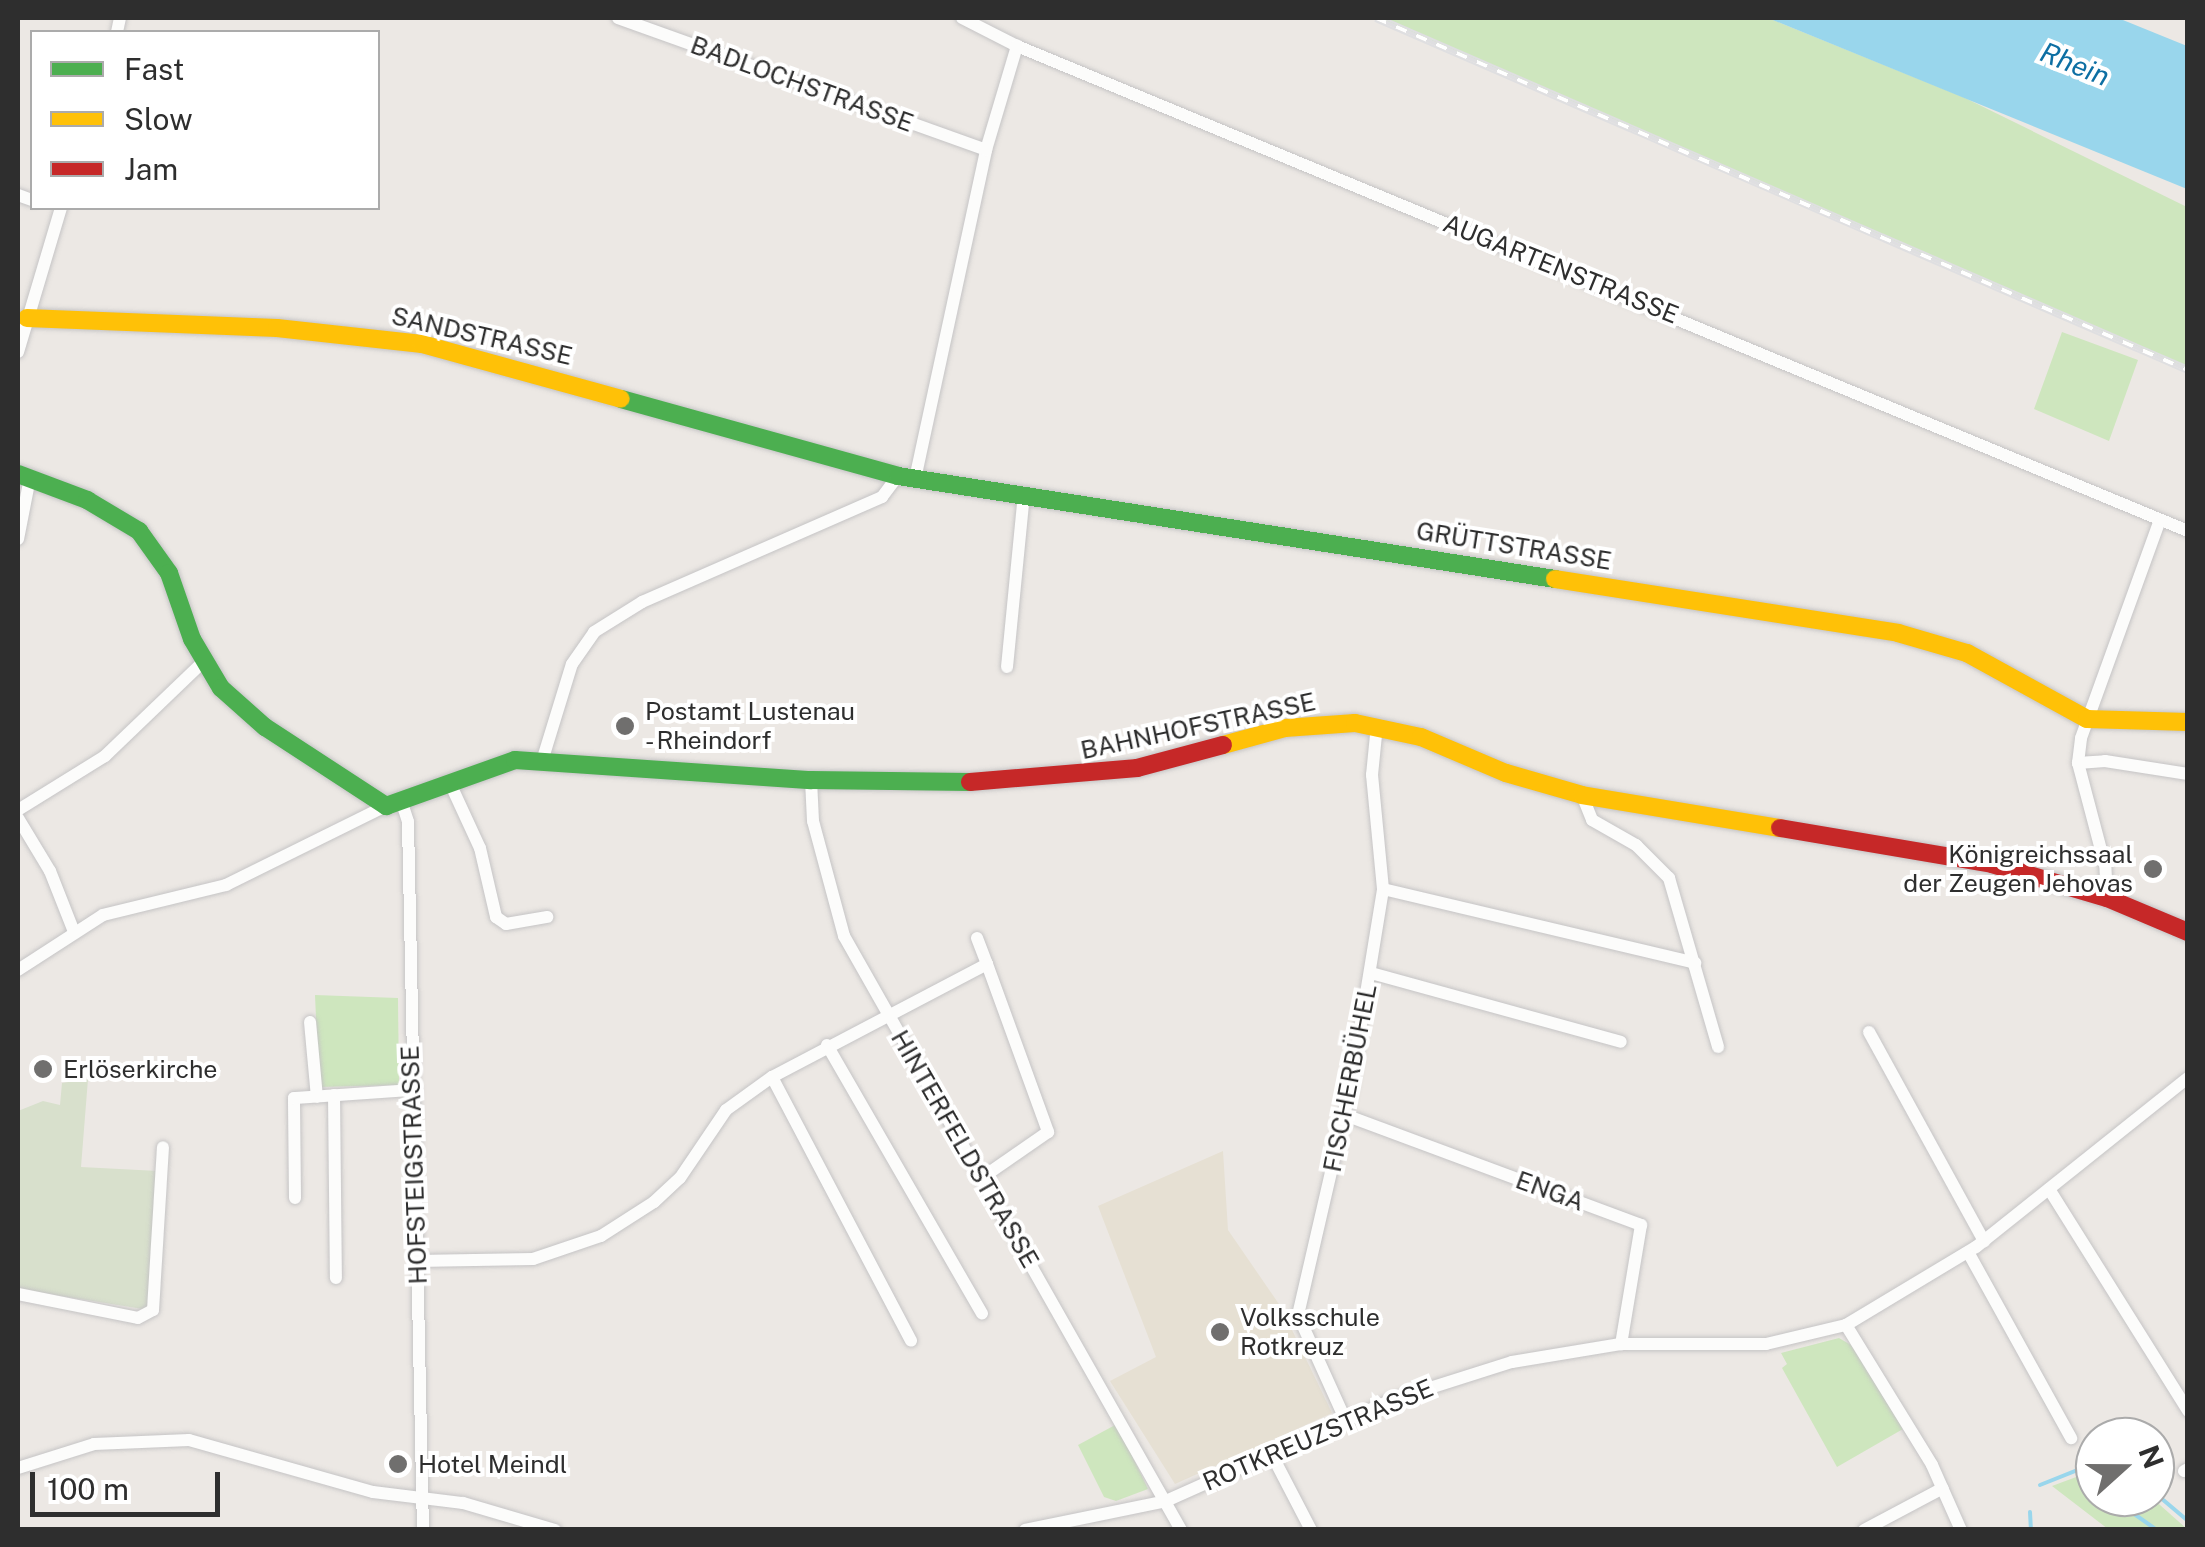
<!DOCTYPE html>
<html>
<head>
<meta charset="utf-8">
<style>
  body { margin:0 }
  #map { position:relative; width:2205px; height:1547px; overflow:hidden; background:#ece8e4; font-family:"Public Sans",sans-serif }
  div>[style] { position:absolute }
  .education>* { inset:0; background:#e6e0d3 }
  .green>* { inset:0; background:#cee6be }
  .cemetery>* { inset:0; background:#d8e0cc }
  .water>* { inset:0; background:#99d6ec }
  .stream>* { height:4px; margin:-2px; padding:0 2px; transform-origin:2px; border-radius:2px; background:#99d6ec }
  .roads { filter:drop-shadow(0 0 2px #c5c4c5) drop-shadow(0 0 2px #c5c4c5) }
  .street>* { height:12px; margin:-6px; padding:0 6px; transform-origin:6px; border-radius:6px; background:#fcfcfb }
  .fast>* { height:18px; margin:-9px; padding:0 9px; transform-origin:9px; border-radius:9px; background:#4caf50 }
  .slow>* { height:18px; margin:-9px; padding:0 9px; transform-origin:9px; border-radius:9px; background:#ffc107 }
  .jam>* { height:18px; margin:-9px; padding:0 9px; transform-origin:9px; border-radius:9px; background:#c62828 }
  .rail>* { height:8px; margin-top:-4px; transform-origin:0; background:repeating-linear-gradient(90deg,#fff 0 11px,#dfdfe1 0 22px); box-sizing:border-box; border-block:2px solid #dfdfe1 }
  .dots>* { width:28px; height:28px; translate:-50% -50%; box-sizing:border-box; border:5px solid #fff; border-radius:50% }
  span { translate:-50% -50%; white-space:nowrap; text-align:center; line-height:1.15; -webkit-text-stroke:8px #fff; paint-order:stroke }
  .street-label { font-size:25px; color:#2e2e2e }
  .poi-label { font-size:25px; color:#2e2e2e }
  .left { translate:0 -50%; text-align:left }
  .right { translate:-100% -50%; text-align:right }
  .water-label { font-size:28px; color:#0d6fa3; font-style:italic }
  .frame { position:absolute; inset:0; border:20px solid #2e2e2e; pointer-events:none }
  .legend { position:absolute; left:30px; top:30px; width:350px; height:180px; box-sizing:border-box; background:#fff; border:2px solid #ababab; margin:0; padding:12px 18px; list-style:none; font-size:30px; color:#2e2e2e }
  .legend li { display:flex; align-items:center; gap:20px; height:50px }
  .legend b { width:50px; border:2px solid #ababab }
  .north { position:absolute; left:2075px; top:1417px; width:100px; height:100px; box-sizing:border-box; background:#fff; border:2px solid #ababab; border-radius:50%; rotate:69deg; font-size:28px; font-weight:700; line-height:40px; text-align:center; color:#2e2e2e }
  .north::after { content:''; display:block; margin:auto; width:35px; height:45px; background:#706f6e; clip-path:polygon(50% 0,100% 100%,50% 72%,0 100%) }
  .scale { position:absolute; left:30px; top:1472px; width:190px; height:45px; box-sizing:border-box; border:5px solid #2e2e2e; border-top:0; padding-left:12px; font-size:30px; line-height:35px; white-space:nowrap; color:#2e2e2e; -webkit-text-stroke:8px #fff; paint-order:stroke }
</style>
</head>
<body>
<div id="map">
  <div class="education">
    <i style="clip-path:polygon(1223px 1151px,1228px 1230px,1281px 1307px,1332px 1413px,1175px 1484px,1110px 1381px,1156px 1357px,1098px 1206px)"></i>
  </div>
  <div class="green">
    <i style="clip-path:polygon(1377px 18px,1768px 18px,1963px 97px,2187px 207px,2187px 368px)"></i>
    <i style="clip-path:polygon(2062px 332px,2138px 360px,2109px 441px,2034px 409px)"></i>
    <i style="clip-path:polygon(315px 995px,398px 998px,399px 1085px,319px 1087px)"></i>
    <i style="clip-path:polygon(1839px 1338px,1851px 1345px,1903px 1429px,1837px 1467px,1782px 1368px,1787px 1364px,1781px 1353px)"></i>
    <i style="clip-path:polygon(1117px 1424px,1148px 1489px,1116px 1501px,1104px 1497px,1078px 1445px)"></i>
    <i style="clip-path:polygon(2095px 1470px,2095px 1497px,2151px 1497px,2187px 1529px,2108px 1529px,2052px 1486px)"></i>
  </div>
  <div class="cemetery">
    <i style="clip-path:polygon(88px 1079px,81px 1167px,158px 1171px,149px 1310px,18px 1289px,18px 1111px,43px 1101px,60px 1105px,62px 1083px)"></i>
  </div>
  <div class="water">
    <i style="clip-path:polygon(1768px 18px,2118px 18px,2187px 46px,2187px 189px)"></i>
  </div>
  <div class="stream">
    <i style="left:2040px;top:1485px;width:59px;rotate:-21.8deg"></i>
    <i style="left:2155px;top:1493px;width:43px;rotate:40.3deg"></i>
    <i style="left:2110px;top:1497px;width:57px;rotate:35.1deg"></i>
    <i style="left:2030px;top:1512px;width:18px;rotate:87deg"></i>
  </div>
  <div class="roads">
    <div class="street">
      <i style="left:618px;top:18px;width:391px;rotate:19.7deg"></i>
      <i style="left:962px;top:18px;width:62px;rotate:27deg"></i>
      <i style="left:1017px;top:46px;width:1267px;rotate:22.5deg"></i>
      <i style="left:117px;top:32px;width:14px;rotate:-78deg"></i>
      <i style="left:18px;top:195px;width:15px;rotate:20deg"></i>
      <i style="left:18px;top:352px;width:150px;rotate:-73.4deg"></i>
      <i style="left:915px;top:479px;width:337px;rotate:-77.8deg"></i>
      <i style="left:986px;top:150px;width:109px;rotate:-73.4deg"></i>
      <i style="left:18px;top:539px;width:62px;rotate:-78.9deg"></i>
      <i style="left:1007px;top:667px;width:174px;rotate:-84.4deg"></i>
      <i style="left:543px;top:758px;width:98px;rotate:-72.9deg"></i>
      <i style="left:572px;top:664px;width:39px;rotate:-55deg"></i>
      <i style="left:594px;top:632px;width:57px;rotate:-32deg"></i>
      <i style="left:642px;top:602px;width:262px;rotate:-23.6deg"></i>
      <i style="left:882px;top:497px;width:26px;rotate:-53deg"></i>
      <i style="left:2078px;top:763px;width:27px;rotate:-4deg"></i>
      <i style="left:2105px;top:761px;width:84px;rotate:8.9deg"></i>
      <i style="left:811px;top:780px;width:41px;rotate:87.2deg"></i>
      <i style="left:813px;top:821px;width:119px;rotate:74.9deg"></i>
      <i style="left:844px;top:936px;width:683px;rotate:60.43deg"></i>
      <i style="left:449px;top:781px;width:74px;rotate:65.2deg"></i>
      <i style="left:480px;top:848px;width:71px;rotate:76.9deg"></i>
      <i style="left:496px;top:917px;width:12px;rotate:35deg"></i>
      <i style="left:506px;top:924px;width:42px;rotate:-9.7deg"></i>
      <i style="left:1582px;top:795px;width:27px;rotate:68deg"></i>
      <i style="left:1592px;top:820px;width:51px;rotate:29.6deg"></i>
      <i style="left:1636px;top:845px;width:47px;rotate:45deg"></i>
      <i style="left:1669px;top:878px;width:176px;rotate:73.8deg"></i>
      <i style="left:401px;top:800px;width:23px;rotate:72deg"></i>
      <i style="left:408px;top:822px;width:708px;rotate:88.79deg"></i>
      <i style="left:18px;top:810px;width:102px;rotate:-31.8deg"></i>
      <i style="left:105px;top:756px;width:137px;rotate:-43.8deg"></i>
      <i style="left:18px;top:818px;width:62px;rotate:58.9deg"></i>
      <i style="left:50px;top:871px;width:66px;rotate:68.5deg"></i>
      <i style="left:1383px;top:889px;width:321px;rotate:13.3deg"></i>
      <i style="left:2107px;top:898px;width:33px;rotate:-93deg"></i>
      <i style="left:2105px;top:865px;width:106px;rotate:-104.8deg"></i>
      <i style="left:2078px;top:763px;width:25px;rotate:-83deg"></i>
      <i style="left:2081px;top:738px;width:232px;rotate:-70.1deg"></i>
      <i style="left:977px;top:938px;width:28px;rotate:69deg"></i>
      <i style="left:18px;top:970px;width:101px;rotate:-32.9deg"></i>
      <i style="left:103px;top:915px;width:127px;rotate:-13.7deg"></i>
      <i style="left:226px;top:885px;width:178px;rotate:-26.3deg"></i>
      <i style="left:1371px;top:973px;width:259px;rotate:15.4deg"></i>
      <i style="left:310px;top:1022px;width:75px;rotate:84.7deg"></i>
      <i style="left:1869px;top:1032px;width:239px;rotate:61.2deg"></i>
      <i style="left:827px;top:1045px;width:310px;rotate:60deg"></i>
      <i style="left:772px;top:1077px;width:298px;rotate:62.2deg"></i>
      <i style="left:334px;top:1095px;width:183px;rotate:89.4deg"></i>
      <i style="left:1345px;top:1115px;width:316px;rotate:20.4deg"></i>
      <i style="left:1641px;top:1225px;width:121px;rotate:99.5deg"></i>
      <i style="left:2049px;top:1189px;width:262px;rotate:57.9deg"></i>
      <i style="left:295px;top:1198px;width:100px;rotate:-90.6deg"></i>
      <i style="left:294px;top:1098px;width:117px;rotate:-3.9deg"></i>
      <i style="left:1968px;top:1252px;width:213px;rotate:61deg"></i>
      <i style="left:416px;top:1261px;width:117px;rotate:-1deg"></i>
      <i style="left:533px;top:1259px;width:72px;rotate:-18.7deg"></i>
      <i style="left:601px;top:1236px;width:63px;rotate:-32.7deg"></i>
      <i style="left:654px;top:1202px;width:35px;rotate:-43deg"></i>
      <i style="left:680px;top:1178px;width:82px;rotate:-55.9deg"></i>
      <i style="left:726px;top:1110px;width:57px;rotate:-35.7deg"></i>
      <i style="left:772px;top:1077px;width:243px;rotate:-27.7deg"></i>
      <i style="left:987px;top:964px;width:179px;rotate:70deg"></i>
      <i style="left:1048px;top:1132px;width:79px;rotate:145.3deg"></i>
      <i style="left:18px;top:1294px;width:122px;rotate:11.3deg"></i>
      <i style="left:138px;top:1318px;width:17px;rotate:-28deg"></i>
      <i style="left:153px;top:1310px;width:163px;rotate:-86.5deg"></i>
      <i style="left:1846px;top:1325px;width:164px;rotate:58.4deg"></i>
      <i style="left:1932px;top:1465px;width:71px;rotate:66deg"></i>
      <i style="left:1345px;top:1419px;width:114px;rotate:-114.3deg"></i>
      <i style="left:1298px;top:1315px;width:236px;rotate:-77deg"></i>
      <i style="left:1351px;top:1085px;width:199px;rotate:-80.7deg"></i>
      <i style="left:1383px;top:889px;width:115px;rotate:-95.5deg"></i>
      <i style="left:1372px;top:775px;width:50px;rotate:-84.3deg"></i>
      <i style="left:1272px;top:1455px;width:85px;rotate:62.5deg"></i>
      <i style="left:18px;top:1468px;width:80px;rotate:-17.5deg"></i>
      <i style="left:94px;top:1444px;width:95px;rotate:-2.4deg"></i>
      <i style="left:189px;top:1440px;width:191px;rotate:15.8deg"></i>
      <i style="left:373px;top:1492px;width:91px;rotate:7deg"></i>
      <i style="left:463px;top:1503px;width:96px;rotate:16.4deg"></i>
      <i style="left:2184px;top:1471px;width:4px;rotate:-27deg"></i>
      <i style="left:1025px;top:1530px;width:144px;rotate:-11.6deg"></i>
      <i style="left:1166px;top:1501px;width:248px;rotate:-24.1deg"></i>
      <i style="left:1392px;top:1400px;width:126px;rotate:-17.6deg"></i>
      <i style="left:1512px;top:1362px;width:110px;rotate:-9.4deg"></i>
      <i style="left:1621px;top:1344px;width:145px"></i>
      <i style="left:1766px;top:1344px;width:82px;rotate:-13.4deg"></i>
      <i style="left:1846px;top:1325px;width:152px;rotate:-31deg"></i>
      <i style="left:1976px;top:1247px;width:271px;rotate:-38.6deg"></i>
      <i style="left:1864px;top:1530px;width:89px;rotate:-28deg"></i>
    </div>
    <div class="fast">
      <i style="left:621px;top:399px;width:288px;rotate:15.5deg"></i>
      <i style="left:898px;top:476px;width:665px;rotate:8.91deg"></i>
      <i style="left:18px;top:474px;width:74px;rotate:20.6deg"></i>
      <i style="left:87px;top:500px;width:61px;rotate:30.8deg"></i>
      <i style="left:139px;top:531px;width:52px;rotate:54.5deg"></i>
      <i style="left:169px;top:573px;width:70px;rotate:70.8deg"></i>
      <i style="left:192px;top:639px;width:57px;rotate:59.4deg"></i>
      <i style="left:221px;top:688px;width:59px;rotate:41.6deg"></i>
      <i style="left:265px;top:727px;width:145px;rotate:33.1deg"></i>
      <i style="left:386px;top:806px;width:137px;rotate:-19.6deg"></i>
      <i style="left:515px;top:760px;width:297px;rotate:3.9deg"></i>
      <i style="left:811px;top:780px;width:159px;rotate:0.7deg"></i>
    </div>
    <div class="slow">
      <i style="left:27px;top:318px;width:250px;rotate:2.3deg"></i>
      <i style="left:277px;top:328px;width:146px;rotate:6.3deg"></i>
      <i style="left:422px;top:344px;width:206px;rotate:15.4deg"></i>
      <i style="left:1555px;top:579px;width:347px;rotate:8.9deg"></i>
      <i style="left:1898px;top:633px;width:72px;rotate:16.2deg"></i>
      <i style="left:1967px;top:653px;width:137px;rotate:28.8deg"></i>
      <i style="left:2087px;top:719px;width:101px;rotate:1.7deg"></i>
      <i style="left:1223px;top:745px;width:64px;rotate:-15.3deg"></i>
      <i style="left:1285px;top:728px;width:70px;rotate:-4.1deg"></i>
      <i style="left:1355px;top:723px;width:67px;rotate:12deg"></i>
      <i style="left:1421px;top:737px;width:92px;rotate:23deg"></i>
      <i style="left:1506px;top:773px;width:79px;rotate:16.1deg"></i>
      <i style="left:1582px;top:795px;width:201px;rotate:9.5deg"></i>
    </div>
    <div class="jam">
      <i style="left:970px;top:782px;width:168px;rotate:-4.8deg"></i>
      <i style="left:1137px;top:768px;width:89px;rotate:-15deg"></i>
      <i style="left:1780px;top:828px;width:215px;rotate:9.6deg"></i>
      <i style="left:1992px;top:864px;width:120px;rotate:16.5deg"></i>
      <i style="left:2107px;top:898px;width:88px;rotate:22.8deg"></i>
    </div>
  </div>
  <div class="rail">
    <i style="left:1376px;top:18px;width:885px;rotate:23.44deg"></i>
  </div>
  <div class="dots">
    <i style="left:625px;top:726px;background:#706f6e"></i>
    <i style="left:2153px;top:869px;background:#706f6e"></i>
    <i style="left:43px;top:1069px;background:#706f6e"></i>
    <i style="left:1220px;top:1332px;background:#706f6e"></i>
    <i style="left:398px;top:1464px;background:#706f6e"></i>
  </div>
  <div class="street-label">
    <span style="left:802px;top:84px;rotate:20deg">BADLOCHSTRASSE</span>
    <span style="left:1561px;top:269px;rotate:22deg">AUGARTENSTRASSE</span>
    <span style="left:482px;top:336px;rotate:13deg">SANDSTRASSE</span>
    <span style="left:1514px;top:546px;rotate:9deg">GRÜTTSTRASSE</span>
    <span style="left:1198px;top:726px;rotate:-12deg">BAHNHOFSTRASSE</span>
    <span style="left:1350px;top:1078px;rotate:-79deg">FISCHERBÜHEL</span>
    <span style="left:965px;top:1149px;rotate:60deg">HINTERFELDSTRASSE</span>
    <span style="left:414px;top:1165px;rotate:-92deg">HOFSTEIGSTRASSE</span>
    <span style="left:1550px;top:1191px;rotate:20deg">ENGA</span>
    <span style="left:1318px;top:1435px;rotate:-23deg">ROTKREUZSTRASSE</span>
  </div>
  <div class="poi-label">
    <span class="left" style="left:645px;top:726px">Postamt Lustenau<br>- Rheindorf</span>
    <span class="right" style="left:2133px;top:869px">Königreichssaal<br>der Zeugen Jehovas</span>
    <span class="left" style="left:63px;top:1069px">Erlöserkirche</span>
    <span class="left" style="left:1240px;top:1332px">Volksschule<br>Rotkreuz</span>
    <span class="left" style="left:418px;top:1464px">Hotel Meindl</span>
  </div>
  <div class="water-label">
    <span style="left:2075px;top:64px;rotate:22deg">Rhein</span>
  </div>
  <div class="frame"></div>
  <ul class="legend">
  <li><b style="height:12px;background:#4caf50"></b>Fast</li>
  <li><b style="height:12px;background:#ffc107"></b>Slow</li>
  <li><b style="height:12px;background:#c62828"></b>Jam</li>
  </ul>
  <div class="north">N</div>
  <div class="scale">100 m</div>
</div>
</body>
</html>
